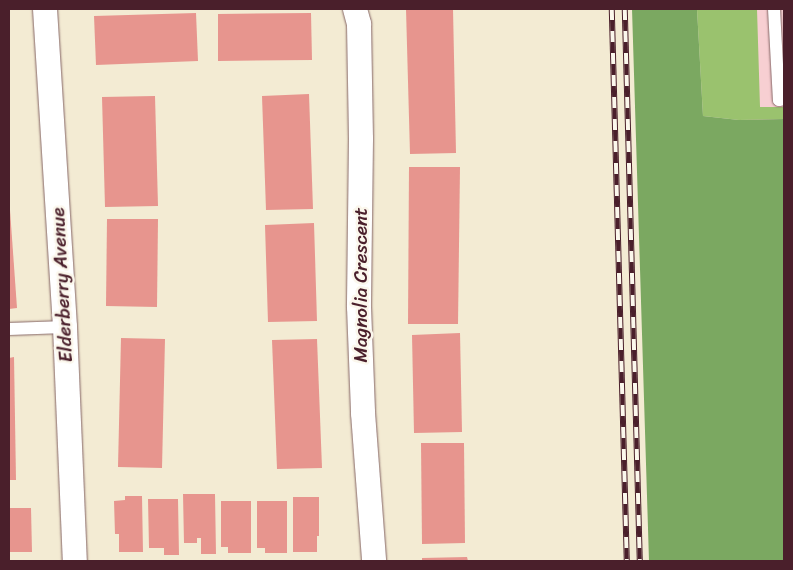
<!DOCTYPE html>
<html>
<head>
<meta charset="utf-8">
<style>
  body { margin:0 }
  #map { position:relative; width:793px; height:570px; overflow:hidden; background:#f3ebd3; font-family:Sriracha,sans-serif }
  div>[style] { position:absolute }
  .built>* { inset:0; background:#f7cfd2 }
  .green>* { inset:0; background:#9ac26e }
  .forest>* { inset:0; background:#7ba861 }
  .building>* { inset:0; background:#e7958e }
  .roads { filter:drop-shadow(0 0 1px #856666) drop-shadow(0 0 1px #856666) }
  .service>* { height:12px; margin:-6px; padding:0 6px; transform-origin:6px; border-radius:6px; background:#fff }
  .minor>* { height:24px; margin:-12px; padding:0 12px; transform-origin:12px; border-radius:12px; background:#fff }
  .rail>* { height:5.5px; margin-top:-2.75px; transform-origin:0; background:repeating-linear-gradient(90deg,#fbf7ec 0 11px,#4a1f2b 0 22px); box-sizing:border-box; border-block:1px solid #4a1f2b }
  span { translate:-50% -50%; white-space:nowrap; text-align:center; line-height:1.15; -webkit-text-stroke:5px #fbf7ec; paint-order:stroke }
  .street-label { font-size:19px; color:#4a1f2b }
  .frame { position:absolute; inset:0; border:10px solid #4a1f2b; pointer-events:none }
</style>
</head>
<body>
<div id="map">
  <div class="built">
    <i style="clip-path:polygon(745px 9px,784px 9px,784px 125px,748px 126px)"></i>
  </div>
  <div class="green">
    <i style="clip-path:polygon(697px 9px,757px 9px,760px 107px,784px 107px,784px 119px,739px 120px,703px 116px)"></i>
  </div>
  <div class="forest">
    <i style="clip-path:polygon(632px 9px,697px 9px,703px 116px,739px 120px,784px 119px,784px 561px,649px 561px)"></i>
  </div>
  <div class="building">
    <i style="clip-path:polygon(406px 9px,453px 9px,456px 153px,410px 154px)"></i>
    <i style="clip-path:polygon(196px 13px,198px 61px,96px 65px,94px 16px)"></i>
    <i style="clip-path:polygon(311px 13px,312px 60px,218px 61px,218px 14px)"></i>
    <i style="clip-path:polygon(309px 94px,313px 209px,266px 210px,262px 96px)"></i>
    <i style="clip-path:polygon(155px 96px,158px 206px,105px 207px,102px 97px)"></i>
    <i style="clip-path:polygon(409px 167px,460px 167px,458px 324px,408px 324px)"></i>
    <i style="clip-path:polygon(10px 210px,17px 308px,9px 309px,9px 211px)"></i>
    <i style="clip-path:polygon(107px 219px,158px 219px,157px 307px,106px 306px)"></i>
    <i style="clip-path:polygon(314px 223px,317px 321px,268px 322px,265px 225px)"></i>
    <i style="clip-path:polygon(460px 333px,462px 432px,414px 433px,412px 335px)"></i>
    <i style="clip-path:polygon(121px 338px,165px 339px,162px 468px,118px 467px)"></i>
    <i style="clip-path:polygon(317px 339px,322px 468px,277px 469px,272px 340px)"></i>
    <i style="clip-path:polygon(14px 357px,16px 480px,9px 480px,9px 358px)"></i>
    <i style="clip-path:polygon(421px 443px,464px 443px,465px 543px,422px 544px)"></i>
    <i style="clip-path:polygon(183px 494px,215px 494px,216px 554px,201px 554px,201px 538px,197px 538px,197px 543px,184px 543px)"></i>
    <i style="clip-path:polygon(125px 496px,142px 496px,143px 552px,119px 552px,119px 534px,115px 534px,114px 501px,125px 500px)"></i>
    <i style="clip-path:polygon(293px 497px,319px 497px,319px 536px,317px 536px,317px 552px,293px 552px)"></i>
    <i style="clip-path:polygon(148px 499px,178px 499px,179px 555px,164px 555px,164px 548px,149px 548px)"></i>
    <i style="clip-path:polygon(221px 501px,251px 501px,251px 553px,228px 553px,228px 547px,221px 547px)"></i>
    <i style="clip-path:polygon(257px 501px,287px 501px,287px 553px,265px 553px,265px 548px,257px 548px)"></i>
    <i style="clip-path:polygon(9px 508px,31px 508px,32px 552px,9px 552px)"></i>
    <i style="clip-path:polygon(467px 557px,468px 561px,422px 561px,422px 558px)"></i>
  </div>
  <div class="roads">
    <div class="service">
      <i style="left:774px;top:9px;width:91px;rotate:86.9deg"></i>
      <i style="left:779px;top:100px;width:5px;rotate:-11deg"></i>
      <i style="left:9px;top:329px;width:56px;rotate:-2deg"></i>
    </div>
    <div class="minor">
      <i style="left:45px;top:9px;width:319px;rotate:86.4deg"></i>
      <i style="left:65px;top:327px;width:234px;rotate:87.6deg"></i>
      <i style="left:355px;top:9px;width:16px;rotate:75deg"></i>
      <i style="left:359px;top:24px;width:115px;rotate:89deg"></i>
      <i style="left:361px;top:139px;width:168px;rotate:90.7deg"></i>
      <i style="left:359px;top:307px;width:106px;rotate:87.8deg"></i>
      <i style="left:363px;top:413px;width:148px;rotate:85.7deg"></i>
    </div>
  </div>
  <div class="rail">
    <i style="left:612px;top:9px;width:552px;rotate:88.44deg"></i>
    <i style="left:625px;top:9px;width:552px;rotate:88.44deg"></i>
  </div>
  <div class="street-label">
    <span style="left:62px;top:285px;rotate:-93deg">Elderberry Avenue</span>
    <span style="left:361px;top:285px;rotate:-90deg">Magnolia Crescent</span>
  </div>
  <div class="frame"></div>
</div>
</body>
</html>
